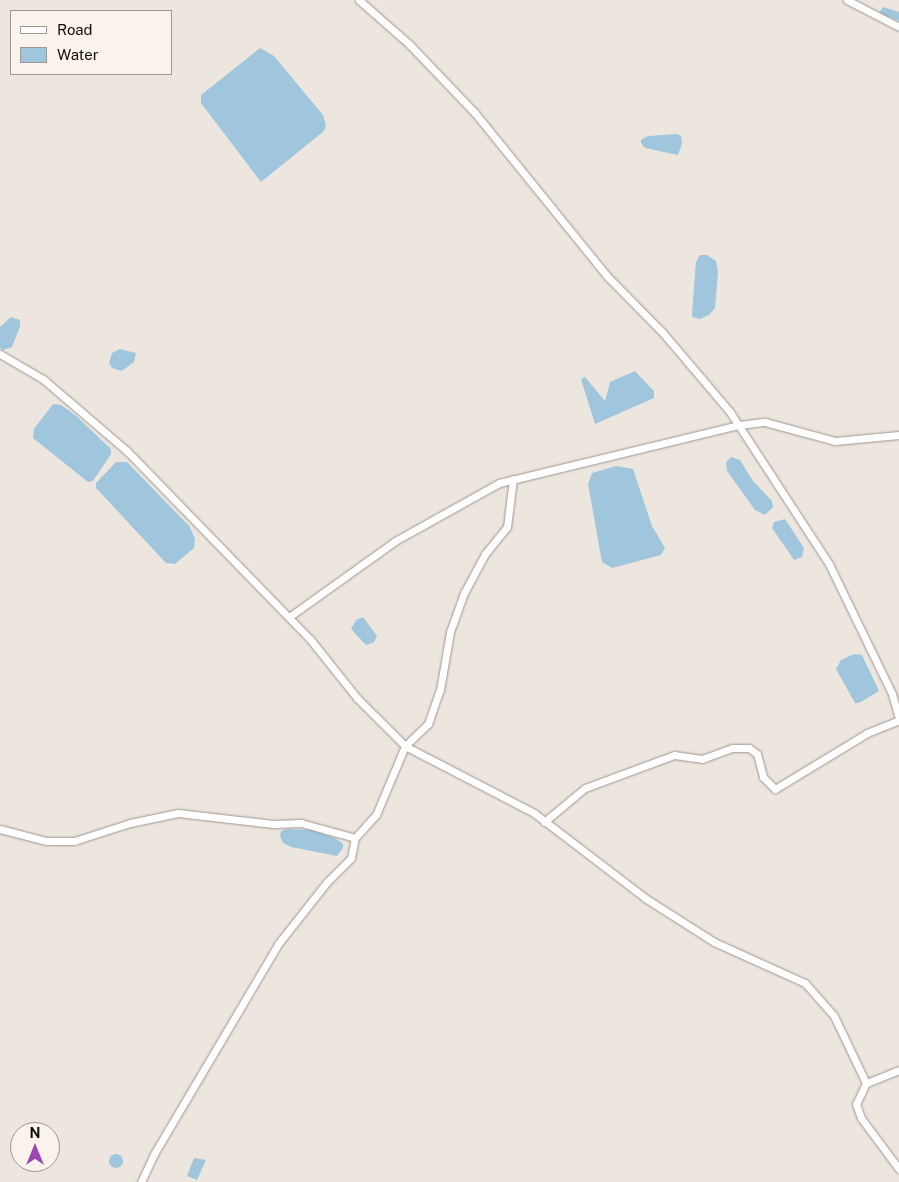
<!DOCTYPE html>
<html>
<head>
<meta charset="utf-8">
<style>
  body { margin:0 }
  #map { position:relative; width:899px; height:1182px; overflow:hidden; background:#ede6df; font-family:"Public Sans",sans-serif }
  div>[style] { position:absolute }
  .water>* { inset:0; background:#9fc6dc }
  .round { border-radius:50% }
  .roads { filter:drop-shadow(0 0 1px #9d9690) drop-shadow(0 0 1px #9d9690) }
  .minor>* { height:7px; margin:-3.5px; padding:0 3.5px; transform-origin:3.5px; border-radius:3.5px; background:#fff }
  span { translate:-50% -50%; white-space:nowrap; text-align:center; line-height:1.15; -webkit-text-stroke:4px #faf3ec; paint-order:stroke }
  .legend { position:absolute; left:10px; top:10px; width:162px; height:65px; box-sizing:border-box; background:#faf3ec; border:1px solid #9c9792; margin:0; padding:6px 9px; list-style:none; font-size:15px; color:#0e0c0a }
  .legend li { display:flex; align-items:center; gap:10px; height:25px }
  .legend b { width:25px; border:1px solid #9c9792 }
  .north { position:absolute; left:10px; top:1122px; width:50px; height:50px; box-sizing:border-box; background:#faf3ec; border:1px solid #9c9792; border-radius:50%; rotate:0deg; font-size:14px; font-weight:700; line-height:20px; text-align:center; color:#0e0c0a }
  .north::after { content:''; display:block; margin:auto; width:18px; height:22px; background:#9b46b3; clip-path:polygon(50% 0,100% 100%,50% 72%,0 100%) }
</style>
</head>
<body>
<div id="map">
  <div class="water">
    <i style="clip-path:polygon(883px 7px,899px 12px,899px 21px,879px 13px)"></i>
    <i style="clip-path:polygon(260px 48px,274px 56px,323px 115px,326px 125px,324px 131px,261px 182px,201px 103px,201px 95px)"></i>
    <i style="clip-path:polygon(677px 134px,681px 136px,682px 143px,678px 155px,645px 148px,641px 143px,641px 140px,648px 136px)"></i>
    <i style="clip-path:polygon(700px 255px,707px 255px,716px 261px,718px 272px,715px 308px,709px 315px,700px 319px,692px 317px,692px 313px,696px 262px)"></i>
    <i style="clip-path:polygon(11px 317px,20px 320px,20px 326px,12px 347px,3px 350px,0 348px,0 327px)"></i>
    <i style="clip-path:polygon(120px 349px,136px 353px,134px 362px,122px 371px,112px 368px,109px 363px,112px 353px)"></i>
    <i style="clip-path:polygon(635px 371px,654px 391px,654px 398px,595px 424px,581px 379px,585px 377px,605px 401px,610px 382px)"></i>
    <i style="clip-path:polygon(53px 404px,61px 405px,75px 415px,111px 449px,111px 454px,93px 481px,88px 482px,33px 438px,34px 429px)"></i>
    <i style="clip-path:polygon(731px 457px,740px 460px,753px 481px,772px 501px,773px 507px,765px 515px,755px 510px,727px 471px,726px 462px)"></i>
    <i style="clip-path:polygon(116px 462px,127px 462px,190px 527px,195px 539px,194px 548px,175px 564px,166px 563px,96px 488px,96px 483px)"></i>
    <i style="clip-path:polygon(616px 466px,633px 469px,652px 526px,665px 548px,661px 555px,612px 568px,602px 562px,588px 484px,592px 473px)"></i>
    <i style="clip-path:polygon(785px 519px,804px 548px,802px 557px,794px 560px,772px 528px,774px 522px)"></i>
    <i style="clip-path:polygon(363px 617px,377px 636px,374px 642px,366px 645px,351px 629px,356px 620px)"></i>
    <i style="clip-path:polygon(854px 654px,862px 655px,879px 691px,859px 703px,855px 703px,836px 669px,841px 660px)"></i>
    <i style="clip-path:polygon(287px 829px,311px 830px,335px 838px,343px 844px,343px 848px,337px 856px,291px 847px,283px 843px,280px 836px,281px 831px)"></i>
    <i class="round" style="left:109px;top:1154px;width:14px;height:14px"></i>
    <i style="clip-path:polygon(194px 1158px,206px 1160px,197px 1180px,187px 1176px)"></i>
  </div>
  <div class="roads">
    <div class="minor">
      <i style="left:359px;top:0;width:68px;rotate:41.4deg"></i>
      <i style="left:410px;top:45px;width:94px;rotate:46.3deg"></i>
      <i style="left:475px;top:113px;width:208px;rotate:51deg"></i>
      <i style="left:606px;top:275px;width:81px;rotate:45.5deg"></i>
      <i style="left:663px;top:333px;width:104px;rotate:49.7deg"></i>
      <i style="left:730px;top:412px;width:181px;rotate:56.9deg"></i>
      <i style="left:829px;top:564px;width:144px;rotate:64.1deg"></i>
      <i style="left:892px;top:694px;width:26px;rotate:74deg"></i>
      <i style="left:847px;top:0;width:59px;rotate:27.4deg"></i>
      <i style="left:0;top:354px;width:50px;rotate:30.2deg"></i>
      <i style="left:43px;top:379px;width:111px;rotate:40.6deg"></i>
      <i style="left:127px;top:451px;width:262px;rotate:45.8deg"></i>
      <i style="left:310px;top:639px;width:75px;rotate:51.5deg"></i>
      <i style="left:357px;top:698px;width:68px;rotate:45deg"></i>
      <i style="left:405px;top:746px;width:145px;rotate:27.4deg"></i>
      <i style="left:534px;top:813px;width:140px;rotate:37.4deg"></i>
      <i style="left:645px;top:898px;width:82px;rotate:32.5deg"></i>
      <i style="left:714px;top:942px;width:100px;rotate:24.3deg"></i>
      <i style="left:805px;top:983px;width:44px;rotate:48.7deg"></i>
      <i style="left:834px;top:1016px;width:74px;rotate:64.5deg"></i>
      <i style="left:289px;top:617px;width:130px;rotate:-35.6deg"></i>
      <i style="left:395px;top:541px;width:119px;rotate:-29.1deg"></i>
      <i style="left:499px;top:483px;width:247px;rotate:-13.6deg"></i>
      <i style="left:739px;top:425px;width:26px;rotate:-7deg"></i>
      <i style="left:765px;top:422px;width:73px;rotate:15.2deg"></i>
      <i style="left:835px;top:441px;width:64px;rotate:-5.4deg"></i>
      <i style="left:544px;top:822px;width:53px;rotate:-39.7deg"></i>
      <i style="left:585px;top:788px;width:95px;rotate:-20.3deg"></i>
      <i style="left:674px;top:755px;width:28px;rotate:8deg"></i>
      <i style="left:702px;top:759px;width:32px;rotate:-20deg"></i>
      <i style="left:732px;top:748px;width:17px"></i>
      <i style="left:749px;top:748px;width:10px;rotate:37deg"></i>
      <i style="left:757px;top:754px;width:24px;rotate:75deg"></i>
      <i style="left:763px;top:777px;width:17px;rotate:45deg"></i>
      <i style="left:775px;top:789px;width:108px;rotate:-31.3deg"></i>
      <i style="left:867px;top:733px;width:35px;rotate:-22deg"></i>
      <i style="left:0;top:829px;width:48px;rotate:14.6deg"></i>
      <i style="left:46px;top:841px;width:28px"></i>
      <i style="left:74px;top:841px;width:59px;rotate:-17.8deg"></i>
      <i style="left:130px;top:823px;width:49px;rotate:-11.8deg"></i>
      <i style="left:178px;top:813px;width:96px;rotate:6.6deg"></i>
      <i style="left:273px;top:824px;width:28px;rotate:-2deg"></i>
      <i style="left:301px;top:823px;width:56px;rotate:15.5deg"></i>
      <i style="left:899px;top:1070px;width:35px;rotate:158deg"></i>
      <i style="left:866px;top:1083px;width:23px;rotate:115deg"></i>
      <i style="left:856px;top:1104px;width:15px;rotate:70deg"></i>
      <i style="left:861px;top:1118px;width:64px;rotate:53.3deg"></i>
      <i style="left:141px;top:1182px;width:31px;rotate:-65deg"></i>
      <i style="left:154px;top:1154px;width:244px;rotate:-59.4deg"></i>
      <i style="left:278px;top:944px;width:79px;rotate:-51.7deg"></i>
      <i style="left:327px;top:882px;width:34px;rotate:-45deg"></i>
      <i style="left:351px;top:858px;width:20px;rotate:-79deg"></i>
      <i style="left:355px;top:838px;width:31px;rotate:-48deg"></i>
      <i style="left:376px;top:815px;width:75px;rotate:-67.2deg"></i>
      <i style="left:405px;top:746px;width:32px;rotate:-44deg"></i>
      <i style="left:428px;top:724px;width:36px;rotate:-71deg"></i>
      <i style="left:440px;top:690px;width:59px;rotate:-80.2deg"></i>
      <i style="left:450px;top:632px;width:41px;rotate:-70.3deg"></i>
      <i style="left:464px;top:593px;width:44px;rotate:-61.7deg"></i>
      <i style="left:485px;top:554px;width:35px;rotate:-51deg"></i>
      <i style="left:507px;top:527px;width:48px;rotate:-82.9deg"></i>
    </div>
  </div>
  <ul class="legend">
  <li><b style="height:6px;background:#fff"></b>Road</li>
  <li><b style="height:14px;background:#9fc6dc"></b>Water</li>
  </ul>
  <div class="north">N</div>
</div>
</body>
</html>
